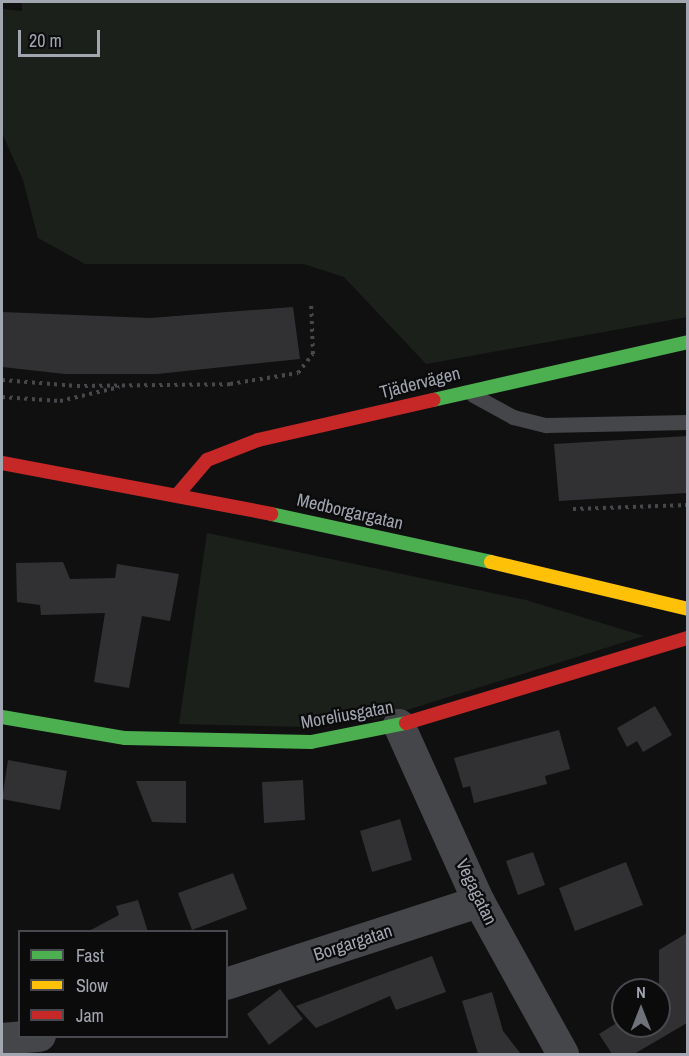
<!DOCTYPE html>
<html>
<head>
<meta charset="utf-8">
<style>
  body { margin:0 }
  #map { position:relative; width:689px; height:1056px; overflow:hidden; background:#101011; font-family:"Archivo Narrow",sans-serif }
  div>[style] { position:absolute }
  .green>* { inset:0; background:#1b201b }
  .building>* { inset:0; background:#313133 }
  .path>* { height:4px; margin-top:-2px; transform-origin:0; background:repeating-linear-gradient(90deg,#46484b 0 3px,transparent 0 7.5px) }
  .lane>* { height:15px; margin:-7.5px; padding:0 7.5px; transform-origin:7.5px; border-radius:7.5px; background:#454649 }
  .street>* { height:32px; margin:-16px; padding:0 16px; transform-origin:16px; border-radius:16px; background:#454649 }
  .fast>* { height:14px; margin:-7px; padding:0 7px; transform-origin:7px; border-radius:7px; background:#4caf50 }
  .slow>* { height:14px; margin:-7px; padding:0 7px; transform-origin:7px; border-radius:7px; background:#ffc107 }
  .jam>* { height:14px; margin:-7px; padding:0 7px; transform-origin:7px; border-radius:7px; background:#c62828 }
  span { translate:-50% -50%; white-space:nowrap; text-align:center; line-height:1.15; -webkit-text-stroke:4.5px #0b0b0c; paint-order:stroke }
  .street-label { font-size:18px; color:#a2a6b1 }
  .frame { position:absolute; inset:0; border:3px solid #a2a6b1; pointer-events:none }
  .legend { position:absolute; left:18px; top:930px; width:210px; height:108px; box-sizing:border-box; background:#0b0b0c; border:2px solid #47494e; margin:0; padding:8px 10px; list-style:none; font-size:18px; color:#a2a6b1 }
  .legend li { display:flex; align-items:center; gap:12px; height:30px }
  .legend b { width:30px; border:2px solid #47494e }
  .north { position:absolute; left:611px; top:978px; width:60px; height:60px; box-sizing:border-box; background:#0b0b0c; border:2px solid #47494e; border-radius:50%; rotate:0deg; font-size:16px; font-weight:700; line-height:24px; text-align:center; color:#a2a6b1 }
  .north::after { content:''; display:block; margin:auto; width:21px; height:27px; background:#6f7279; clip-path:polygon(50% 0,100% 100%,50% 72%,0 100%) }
  .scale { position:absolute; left:18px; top:30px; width:82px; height:27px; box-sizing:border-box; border:3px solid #a2a6b1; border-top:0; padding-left:8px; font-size:18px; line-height:21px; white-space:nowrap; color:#a2a6b1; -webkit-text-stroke:4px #0b0b0c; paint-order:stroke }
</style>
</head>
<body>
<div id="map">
  <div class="green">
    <i style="clip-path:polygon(22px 2px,687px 2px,687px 317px,426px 364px,344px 277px,304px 264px,85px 264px,38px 238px,23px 180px,2px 133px,2px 9px,22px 11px)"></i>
    <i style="clip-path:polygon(207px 533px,526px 600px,644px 636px,378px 719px,306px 727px,179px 724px)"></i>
  </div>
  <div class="building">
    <i style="clip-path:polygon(293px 307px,300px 359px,157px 374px,65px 374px,2px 367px,2px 312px,150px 318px)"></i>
    <i style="clip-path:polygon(687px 436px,687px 493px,559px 501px,554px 444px)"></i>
    <i style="clip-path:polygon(63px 562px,70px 579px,115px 578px,117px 564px,179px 574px,170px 621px,142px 616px,129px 688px,94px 682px,105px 613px,41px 615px,40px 605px,17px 602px,16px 563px)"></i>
    <i style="clip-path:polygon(655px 706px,672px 735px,643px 752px,637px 741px,627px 747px,617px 728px)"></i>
    <i style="clip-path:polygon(559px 730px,570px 769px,545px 776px,547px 784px,474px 803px,470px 786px,463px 788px,454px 758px)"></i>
    <i style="clip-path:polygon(8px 760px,67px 771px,60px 810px,2px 799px)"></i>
    <i style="clip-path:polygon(303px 780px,305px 820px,264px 823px,262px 782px)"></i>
    <i style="clip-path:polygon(136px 781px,186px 781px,186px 823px,152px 822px)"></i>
    <i style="clip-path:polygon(400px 819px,412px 860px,372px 872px,360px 831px)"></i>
    <i style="clip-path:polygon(533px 852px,545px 885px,518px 895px,506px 861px)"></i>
    <i style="clip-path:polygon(626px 862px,643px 905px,575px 931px,559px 888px)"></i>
    <i style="clip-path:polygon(233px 873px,247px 909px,192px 930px,178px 893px)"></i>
    <i style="clip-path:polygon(138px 900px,148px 932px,87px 932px,119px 915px,116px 906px)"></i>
    <i style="clip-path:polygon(687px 933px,687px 1023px,634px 1054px,612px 1054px,599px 1034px,623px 1019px,623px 1026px,659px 1026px,659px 950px)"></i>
    <i style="clip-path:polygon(432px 956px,446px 992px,396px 1010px,390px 996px,316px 1028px,296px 1006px)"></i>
    <i style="clip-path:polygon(280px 989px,303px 1019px,269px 1045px,247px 1014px)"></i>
    <i style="clip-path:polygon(492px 992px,503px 1031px,521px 1054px,478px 1054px,462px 1001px)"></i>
  </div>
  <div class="path">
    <i style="left:2px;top:380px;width:75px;rotate:4.6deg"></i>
    <i style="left:77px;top:386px;width:153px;rotate:-0.7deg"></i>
    <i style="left:230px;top:384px;width:69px;rotate:-9.2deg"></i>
    <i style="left:298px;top:373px;width:24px;rotate:-52deg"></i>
    <i style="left:313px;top:354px;width:52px;rotate:-92.2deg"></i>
    <i style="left:2px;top:397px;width:58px;rotate:3.9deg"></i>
    <i style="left:60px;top:401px;width:61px;rotate:-13.3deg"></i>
    <i style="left:573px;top:509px;width:115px;rotate:-2deg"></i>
  </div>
  <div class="lane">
    <i style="left:473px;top:395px;width:46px;rotate:28.8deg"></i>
    <i style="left:513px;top:417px;width:34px;rotate:14deg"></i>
    <i style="left:546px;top:425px;width:142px;rotate:-1.2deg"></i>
  </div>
  <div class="street">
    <i style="left:399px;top:725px;width:194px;rotate:65.7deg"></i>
    <i style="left:479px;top:902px;width:174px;rotate:61.1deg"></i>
    <i style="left:226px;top:984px;width:266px;rotate:-18deg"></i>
    <i style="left:2px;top:1039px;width:38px;rotate:-5deg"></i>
  </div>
  <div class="fast">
    <i style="left:433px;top:400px;width:262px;rotate:-12.8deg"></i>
    <i style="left:271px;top:514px;width:225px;rotate:12.3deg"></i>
    <i style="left:2px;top:717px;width:125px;rotate:9.7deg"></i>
    <i style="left:125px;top:738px;width:186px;rotate:1.2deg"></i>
    <i style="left:311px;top:742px;width:97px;rotate:-11.3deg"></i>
  </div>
  <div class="slow">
    <i style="left:491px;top:562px;width:203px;rotate:13.4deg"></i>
  </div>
  <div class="jam">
    <i style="left:2px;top:463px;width:274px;rotate:10.7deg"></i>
    <i style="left:178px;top:494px;width:45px;rotate:-49.5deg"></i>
    <i style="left:207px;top:460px;width:55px;rotate:-21.4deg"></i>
    <i style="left:258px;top:440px;width:180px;rotate:-12.9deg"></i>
    <i style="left:406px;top:723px;width:295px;rotate:-16.8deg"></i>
  </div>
  <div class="street-label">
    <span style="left:420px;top:383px;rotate:-14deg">Tjädervägen</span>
    <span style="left:350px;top:512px;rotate:13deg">Medborgargatan</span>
    <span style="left:347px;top:715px;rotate:-10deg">Moreliusgatan</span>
    <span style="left:476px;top:892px;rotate:64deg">Vegagatan</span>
    <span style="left:353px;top:943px;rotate:-18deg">Borgargatan</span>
  </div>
  <div class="frame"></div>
  <ul class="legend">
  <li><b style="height:8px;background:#4caf50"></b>Fast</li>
  <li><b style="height:8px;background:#ffc107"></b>Slow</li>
  <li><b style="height:8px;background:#c62828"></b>Jam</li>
  </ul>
  <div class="north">N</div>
  <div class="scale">20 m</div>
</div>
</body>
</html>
